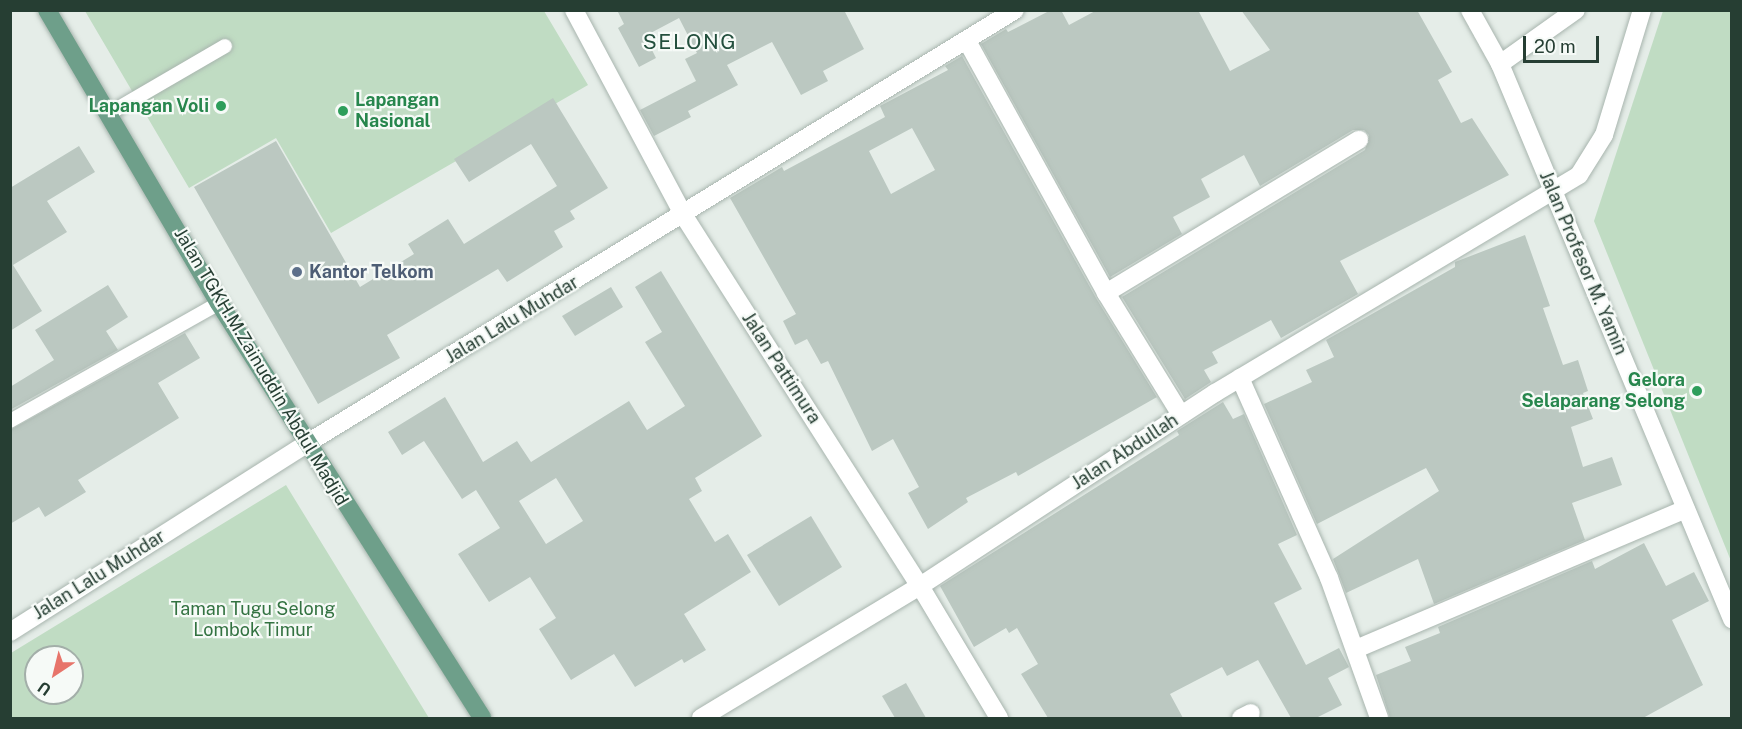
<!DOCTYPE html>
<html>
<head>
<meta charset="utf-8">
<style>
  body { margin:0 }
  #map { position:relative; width:1742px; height:729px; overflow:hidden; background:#e5ede8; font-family:"Public Sans",sans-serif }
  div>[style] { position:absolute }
  .green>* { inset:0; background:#c0dcc3 }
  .building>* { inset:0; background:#bbc8c1 }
  .roads { filter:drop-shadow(0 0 2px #a8b5ae) drop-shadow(0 0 2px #a8b5ae) }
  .lane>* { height:14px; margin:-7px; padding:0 7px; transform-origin:7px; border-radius:7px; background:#fff }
  .street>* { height:18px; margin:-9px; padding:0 9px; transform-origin:9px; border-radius:9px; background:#fff }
  .secondary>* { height:18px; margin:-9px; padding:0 9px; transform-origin:9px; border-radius:9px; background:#fff }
  .primary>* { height:18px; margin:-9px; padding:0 9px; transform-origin:9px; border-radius:9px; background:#6e9f8a }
  .dots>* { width:16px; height:16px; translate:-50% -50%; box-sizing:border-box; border:3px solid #f6faf7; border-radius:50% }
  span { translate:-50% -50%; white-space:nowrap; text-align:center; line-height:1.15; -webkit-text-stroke:4.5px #f6faf7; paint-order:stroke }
  .leisure-label { font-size:18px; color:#27864d; font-weight:700 }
  .left { translate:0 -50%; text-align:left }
  .right { translate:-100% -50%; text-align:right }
  .street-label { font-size:18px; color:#263e33 }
  .service-label { font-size:18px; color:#4e5e75; font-weight:700 }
  .park-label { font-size:18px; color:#337241 }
  .quarter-label { font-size:21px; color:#234f3d; letter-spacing:1.5px }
  .frame { position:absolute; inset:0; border:12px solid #263e33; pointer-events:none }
  .north { position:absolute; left:24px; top:645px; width:60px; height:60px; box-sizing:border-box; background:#f6faf7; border:2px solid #a3afa9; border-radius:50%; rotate:215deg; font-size:16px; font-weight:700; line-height:24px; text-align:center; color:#263e33 }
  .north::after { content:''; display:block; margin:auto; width:21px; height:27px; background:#e7746a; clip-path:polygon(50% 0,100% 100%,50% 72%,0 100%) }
  .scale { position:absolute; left:1523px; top:36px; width:76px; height:27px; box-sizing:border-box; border:3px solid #263e33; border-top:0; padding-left:8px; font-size:18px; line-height:21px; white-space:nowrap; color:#263e33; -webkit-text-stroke:4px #f6faf7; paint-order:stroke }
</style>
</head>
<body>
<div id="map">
  <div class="green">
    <i style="clip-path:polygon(85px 11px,544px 11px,588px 85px,331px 233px,276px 138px,189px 188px)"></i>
    <i style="clip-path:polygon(1663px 11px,1731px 11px,1731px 561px,1594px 221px)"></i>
    <i style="clip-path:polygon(evenodd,286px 485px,429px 718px,11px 718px,11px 653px,286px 485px,36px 657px,72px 657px,72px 693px,36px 693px,36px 657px)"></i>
  </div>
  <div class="building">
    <i style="clip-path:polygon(617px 10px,844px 10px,864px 49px,823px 71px,828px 81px,801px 95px,772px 42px,727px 65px,738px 85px,688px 111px,691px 117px,654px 136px,640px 110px,696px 81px,685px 59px,697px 53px,679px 18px,645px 36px,656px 58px,639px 67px,618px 28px,624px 24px)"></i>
    <i style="clip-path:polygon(1051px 10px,1061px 10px,1069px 25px,1097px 10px,1198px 10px,1230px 71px,1270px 50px,1241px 10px,1417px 10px,1452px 72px,1438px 80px,1461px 123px,1472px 118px,1509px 175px,1340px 261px,1358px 294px,1281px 338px,1271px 320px,1212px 352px,1218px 363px,1204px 370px,1211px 382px,1185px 399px,1122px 297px,1365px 150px,1369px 135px,1364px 130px,1353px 130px,1260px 186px,1244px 155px,1201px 179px,1210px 197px,1173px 217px,1182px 234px,1110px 277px,981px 44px,1006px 29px,1008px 32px)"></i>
    <i style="clip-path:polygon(evenodd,962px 56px,1096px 298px,1166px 412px,1157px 397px,1018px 476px,1016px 472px,966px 498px,968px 502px,928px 529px,908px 493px,919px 487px,893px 439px,872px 451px,828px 361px,821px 364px,807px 339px,795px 345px,783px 321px,796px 314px,730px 198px,782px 167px,784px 171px,885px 117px,880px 106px,948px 70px,945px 66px,962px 56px,912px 128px,935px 170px,891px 194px,869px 151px,912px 128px)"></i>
    <i style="clip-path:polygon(553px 98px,608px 188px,570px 211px,575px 219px,554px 231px,563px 247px,507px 282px,498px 269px,387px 335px,400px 358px,318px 404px,194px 187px,276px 141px,360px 287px,414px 254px,408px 244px,448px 219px,464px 244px,557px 186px,531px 144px,469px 182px,454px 159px)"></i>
    <i style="clip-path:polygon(79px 146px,95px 172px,47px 201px,67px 232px,13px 265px,42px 311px,10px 331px,10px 188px)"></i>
    <i style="clip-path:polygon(1525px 235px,1550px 306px,1543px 308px,1563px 365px,1578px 360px,1588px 391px,1583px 393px,1593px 419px,1571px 427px,1583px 467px,1612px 457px,1622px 485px,1572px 503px,1585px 540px,1434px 604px,1418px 559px,1346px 593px,1333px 559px,1439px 491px,1426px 468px,1317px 524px,1264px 404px,1312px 382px,1306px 370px,1334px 357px,1326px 340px,1455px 267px,1455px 262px)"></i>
    <i style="clip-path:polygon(evenodd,661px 271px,762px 436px,695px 478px,702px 491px,689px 499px,715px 542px,728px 534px,751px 572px,684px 614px,706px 650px,684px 663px,682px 659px,635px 687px,614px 654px,571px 680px,539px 629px,556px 618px,530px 577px,489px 602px,458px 554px,500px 528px,476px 490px,462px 499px,424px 441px,402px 455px,388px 432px,445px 397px,483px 462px,517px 441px,531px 462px,629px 401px,647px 430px,685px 406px,645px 342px,662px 332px,635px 287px,661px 271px,556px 478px,583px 521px,546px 544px,519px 501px,556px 478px)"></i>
    <i style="clip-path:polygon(108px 285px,128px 317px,106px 331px,118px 350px,10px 410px,10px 387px,54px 360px,35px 330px)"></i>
    <i style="clip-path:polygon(611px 287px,623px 307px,575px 336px,562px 316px)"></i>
    <i style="clip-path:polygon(185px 333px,200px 358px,158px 383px,179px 418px,78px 480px,86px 492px,45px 517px,39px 507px,10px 524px,10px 430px)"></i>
    <i style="clip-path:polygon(1223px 402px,1233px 419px,1244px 414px,1297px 535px,1278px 544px,1302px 589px,1274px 603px,1306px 665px,1339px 648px,1349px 667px,1328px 678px,1342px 705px,1316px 718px,1291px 718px,1258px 660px,1227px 676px,1222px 667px,1170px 694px,1183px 718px,1048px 718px,1021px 674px,1038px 664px,1017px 628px,1009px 633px,1006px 628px,974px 647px,940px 586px,1179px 435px,1177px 431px)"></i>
    <i style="clip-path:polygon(811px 516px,842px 567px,779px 606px,747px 555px)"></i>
    <i style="clip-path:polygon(1644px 543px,1666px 586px,1694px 572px,1709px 601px,1672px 620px,1703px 685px,1643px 718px,1390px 718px,1376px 675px,1411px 661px,1405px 647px,1440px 633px,1438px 627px,1592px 561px,1595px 569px)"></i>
    <i style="clip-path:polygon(906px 683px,926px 718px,895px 718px,882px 696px)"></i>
  </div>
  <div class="roads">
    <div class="lane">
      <i style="left:110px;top:113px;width:133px;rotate:-30.2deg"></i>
      <i style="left:10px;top:421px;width:240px;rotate:-29.4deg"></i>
    </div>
    <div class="street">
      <i style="left:967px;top:41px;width:288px;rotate:61.1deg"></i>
      <i style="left:1106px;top:293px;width:143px;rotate:58.4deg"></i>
      <i style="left:1106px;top:293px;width:296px;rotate:-31.2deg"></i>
      <i style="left:1240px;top:378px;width:219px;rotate:66deg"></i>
      <i style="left:1329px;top:578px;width:149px;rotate:70.3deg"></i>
      <i style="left:1356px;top:649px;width:358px;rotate:-23deg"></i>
      <i style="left:1241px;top:718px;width:11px;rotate:-27deg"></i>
    </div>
    <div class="secondary">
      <i style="left:574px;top:10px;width:234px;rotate:61.9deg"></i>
      <i style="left:684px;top:216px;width:439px;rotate:57.5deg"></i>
      <i style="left:920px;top:586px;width:154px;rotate:59.1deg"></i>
      <i style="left:1470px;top:10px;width:62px;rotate:60.9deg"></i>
      <i style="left:1500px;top:64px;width:602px;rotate:67.31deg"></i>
      <i style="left:1500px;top:64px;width:93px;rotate:-35.4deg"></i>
      <i style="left:10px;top:632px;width:351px;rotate:-32.4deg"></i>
      <i style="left:306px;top:444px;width:831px;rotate:-31.47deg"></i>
      <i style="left:701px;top:718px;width:256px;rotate:-31.1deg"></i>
      <i style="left:920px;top:586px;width:353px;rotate:-33.2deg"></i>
      <i style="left:1215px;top:393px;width:424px;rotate:-30.9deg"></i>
      <i style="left:1579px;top:175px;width:47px;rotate:-58deg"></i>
      <i style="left:1604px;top:135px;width:131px;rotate:-73.1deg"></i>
    </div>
    <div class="primary">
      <i style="left:47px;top:10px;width:340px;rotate:59.6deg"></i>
      <i style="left:219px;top:303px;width:491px;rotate:57.6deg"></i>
    </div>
  </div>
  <div class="dots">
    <i style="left:221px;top:106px;background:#2e9e5b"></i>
    <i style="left:343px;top:111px;background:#2e9e5b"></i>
    <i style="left:297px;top:272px;background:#5c6f8a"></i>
    <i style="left:1697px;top:391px;background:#2e9e5b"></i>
  </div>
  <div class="leisure-label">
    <span class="left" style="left:355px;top:111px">Lapangan<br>Nasional</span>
    <span class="right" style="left:209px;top:106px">Lapangan Voli</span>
    <span class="right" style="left:1685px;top:391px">Gelora<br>Selaparang Selong</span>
  </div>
  <div class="street-label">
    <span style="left:1583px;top:263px;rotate:67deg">Jalan Profesor M. Yamin</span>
    <span style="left:512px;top:320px;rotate:-31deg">Jalan Lalu Muhdar</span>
    <span style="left:261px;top:367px;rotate:59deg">Jalan TGKH.M.Zainuddin Abdul Madjid</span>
    <span style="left:781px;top:368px;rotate:57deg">Jalan Pattimura</span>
    <span style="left:1125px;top:452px;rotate:-33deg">Jalan Abdullah</span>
    <span style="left:99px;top:575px;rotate:-32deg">Jalan Lalu Muhdar</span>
  </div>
  <div class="service-label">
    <span class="left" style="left:309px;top:272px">Kantor Telkom</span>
  </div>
  <div class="park-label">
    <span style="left:253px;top:620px">Taman Tugu Selong<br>Lombok Timur</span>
  </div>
  <div class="quarter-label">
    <span style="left:690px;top:42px">SELONG</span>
  </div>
  <div class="frame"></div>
  <div class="north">U</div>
  <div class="scale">20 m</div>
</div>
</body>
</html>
